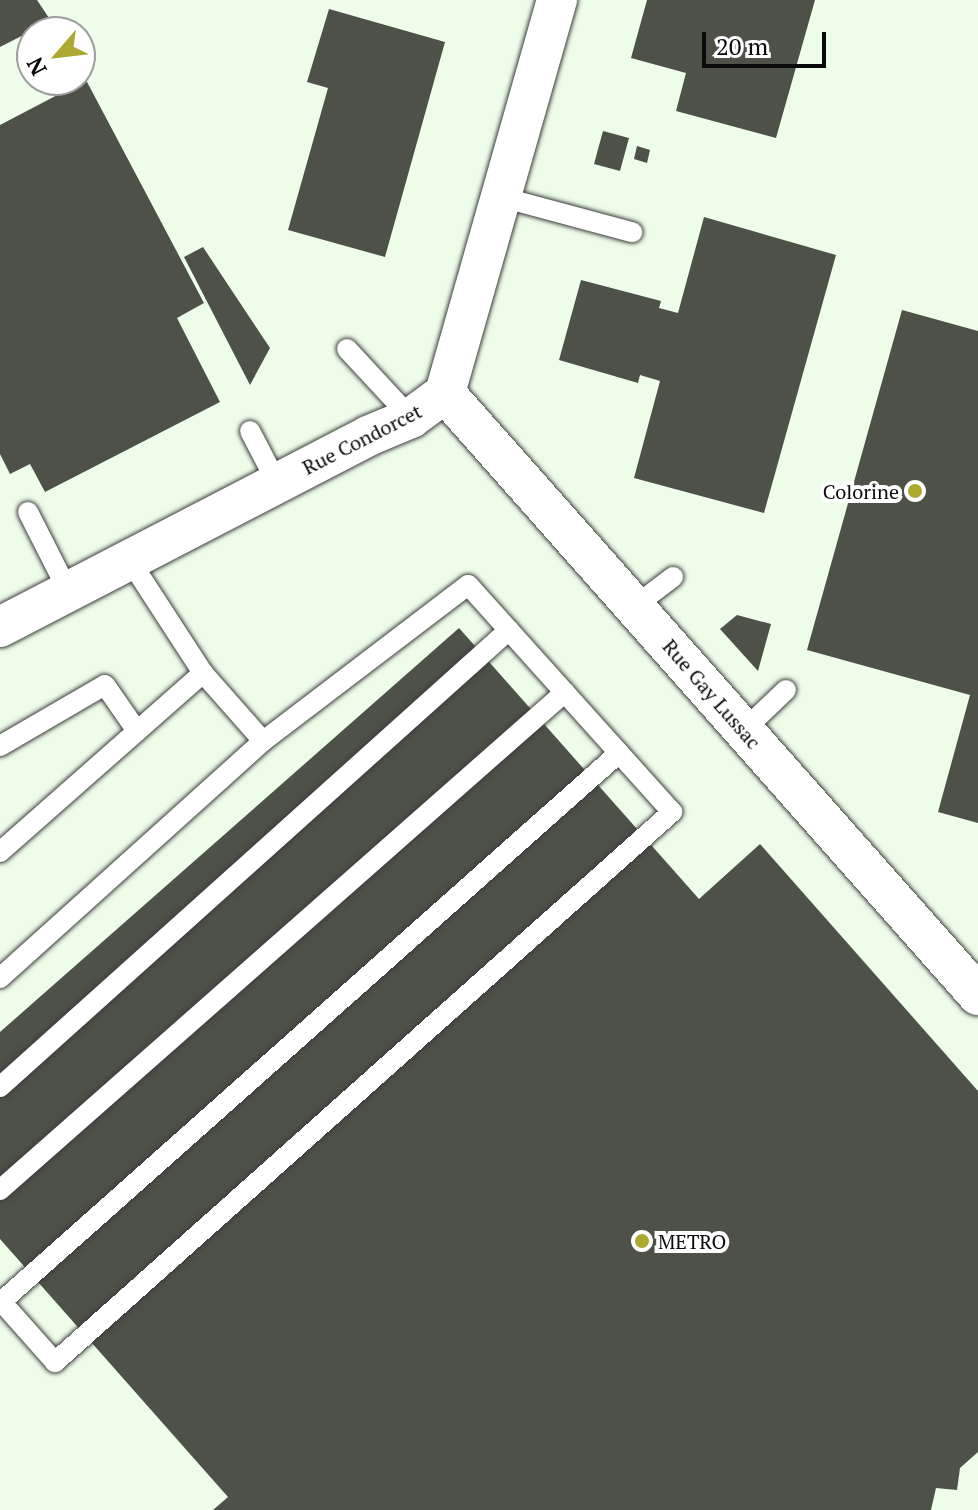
<!DOCTYPE html>
<html>
<head>
<meta charset="utf-8">
<style>
  body { margin:0 }
  #map { position:relative; width:978px; height:1510px; overflow:hidden; background:#edfde9; font-family:"PT Serif",serif }
  div>[style] { position:absolute }
  .building>* { inset:0; background:#4d5148 }
  .roads { filter:drop-shadow(0 0 2px #3d3d3d) drop-shadow(0 0 2px #3d3d3d) }
  .lane>* { height:20px; margin:-10px; padding:0 10px; transform-origin:10px; border-radius:10px; background:#fff }
  .street>* { height:40px; margin:-20px; padding:0 20px; transform-origin:20px; border-radius:20px; background:#fff }
  .dots>* { width:22px; height:22px; translate:-50% -50%; box-sizing:border-box; border:4px solid #fff; border-radius:50% }
  span { translate:-50% -50%; white-space:nowrap; text-align:center; line-height:1.15; -webkit-text-stroke:8px #fff; paint-order:stroke }
  .street-label { font-size:20px; color:#0a0a0a }
  .poi-label { font-size:20px; color:#0a0a0a }
  .right { translate:-100% -50%; text-align:right }
  .left { translate:0 -50%; text-align:left }
  .north { position:absolute; left:16px; top:16px; width:80px; height:80px; box-sizing:border-box; background:#fff; border:2px solid #9d9d9d; border-radius:50%; rotate:242deg; font-size:22px; font-weight:700; line-height:32px; text-align:center; color:#0a0a0a }
  .north::after { content:''; display:block; margin:auto; width:28px; height:36px; background:#aca830; clip-path:polygon(50% 0,100% 100%,50% 72%,0 100%) }
  .scale { position:absolute; left:702px; top:32px; width:124px; height:36px; box-sizing:border-box; border:4px solid #0a0a0a; border-top:0; padding-left:10px; font-size:24px; line-height:28px; white-space:nowrap; color:#0a0a0a; -webkit-text-stroke:6px #fff; paint-order:stroke }
</style>
</head>
<body>
<div id="map">
  <div class="building">
    <i style="clip-path:polygon(0 0,37px 0,51px 21px,0 47px)"></i>
    <i style="clip-path:polygon(647px 0,815px 0,776px 138px,676px 111px,686px 73px,631px 58px)"></i>
    <i style="clip-path:polygon(329px 9px,445px 42px,385px 257px,288px 230px,328px 88px,307px 82px)"></i>
    <i style="clip-path:polygon(86px 80px,204px 303px,177px 318px,220px 402px,45px 492px,30px 464px,10px 474px,0 454px,0 125px)"></i>
    <i style="clip-path:polygon(603px 131px,629px 138px,620px 171px,594px 164px)"></i>
    <i style="clip-path:polygon(637px 146px,650px 150px,647px 163px,634px 159px)"></i>
    <i style="clip-path:polygon(704px 217px,836px 255px,764px 513px,634px 478px,660px 381px,640px 375px,638px 383px,559px 360px,581px 280px,661px 301px,659px 308px,678px 313px)"></i>
    <i style="clip-path:polygon(203px 247px,270px 348px,250px 385px,184px 257px)"></i>
    <i style="clip-path:polygon(902px 310px,978px 331px,978px 823px,938px 812px,970px 695px,807px 650px)"></i>
    <i style="clip-path:polygon(737px 615px,771px 624px,758px 671px,720px 629px)"></i>
    <i style="clip-path:polygon(459px 628px,699px 899px,760px 844px,978px 1091px,978px 1452px,960px 1468px,957px 1490px,936px 1488px,931px 1510px,213px 1510px,228px 1497px,0 1239px,0 1032px)"></i>
  </div>
  <div class="roads">
    <div class="lane">
      <i style="left:501px;top:197px;width:136px;rotate:15deg"></i>
      <i style="left:347px;top:349px;width:94px;rotate:47.2deg"></i>
      <i style="left:250px;top:431px;width:59px;rotate:62.6deg"></i>
      <i style="left:28px;top:512px;width:89px;rotate:63.1deg"></i>
      <i style="left:635px;top:606px;width:48px;rotate:-37.3deg"></i>
      <i style="left:744px;top:730px;width:58px;rotate:-43.6deg"></i>
      <i style="left:0;top:746px;width:121px;rotate:-30.2deg"></i>
      <i style="left:105px;top:685px;width:56px;rotate:55.2deg"></i>
      <i style="left:0;top:852px;width:271px;rotate:-41.4deg"></i>
      <i style="left:0;top:978px;width:354px;rotate:-42deg"></i>
      <i style="left:0;top:1087px;width:684px;rotate:-41.92deg"></i>
      <i style="left:0;top:1190px;width:753px;rotate:-41.39deg"></i>
      <i style="left:0;top:1300px;width:83px;rotate:48.4deg"></i>
      <i style="left:55px;top:1362px;width:827px;rotate:-41.71deg"></i>
      <i style="left:672px;top:812px;width:305px;rotate:-131.9deg"></i>
      <i style="left:468px;top:585px;width:258px;rotate:142.7deg"></i>
      <i style="left:263px;top:741px;width:91px;rotate:-131.4deg"></i>
      <i style="left:203px;top:673px;width:136px;rotate:-123deg"></i>
      <i style="left:1px;top:1302px;width:827px;rotate:-41.62deg"></i>
    </div>
    <div class="street">
      <i style="left:445px;top:393px;width:804px;rotate:48.48deg"></i>
      <i style="left:0;top:627px;width:415px;rotate:-27.4deg"></i>
      <i style="left:368px;top:436px;width:47px;rotate:-22.7deg"></i>
      <i style="left:411px;top:418px;width:42px;rotate:-36.3deg"></i>
      <i style="left:445px;top:393px;width:409px;rotate:-74.1deg"></i>
    </div>
  </div>
  <div class="dots">
    <i style="left:915px;top:491px;background:#aca830"></i>
    <i style="left:642px;top:1241px;background:#aca830"></i>
  </div>
  <div class="street-label">
    <span style="left:362px;top:439px;rotate:-27deg">Rue Condorcet</span>
    <span style="left:712px;top:694px;rotate:49deg">Rue Gay Lussac</span>
  </div>
  <div class="poi-label">
    <span class="right" style="left:899px;top:491px">Colorine</span>
    <span class="left" style="left:658px;top:1241px">METRO</span>
  </div>
  <div class="north">N</div>
  <div class="scale">20 m</div>
</div>
</body>
</html>
